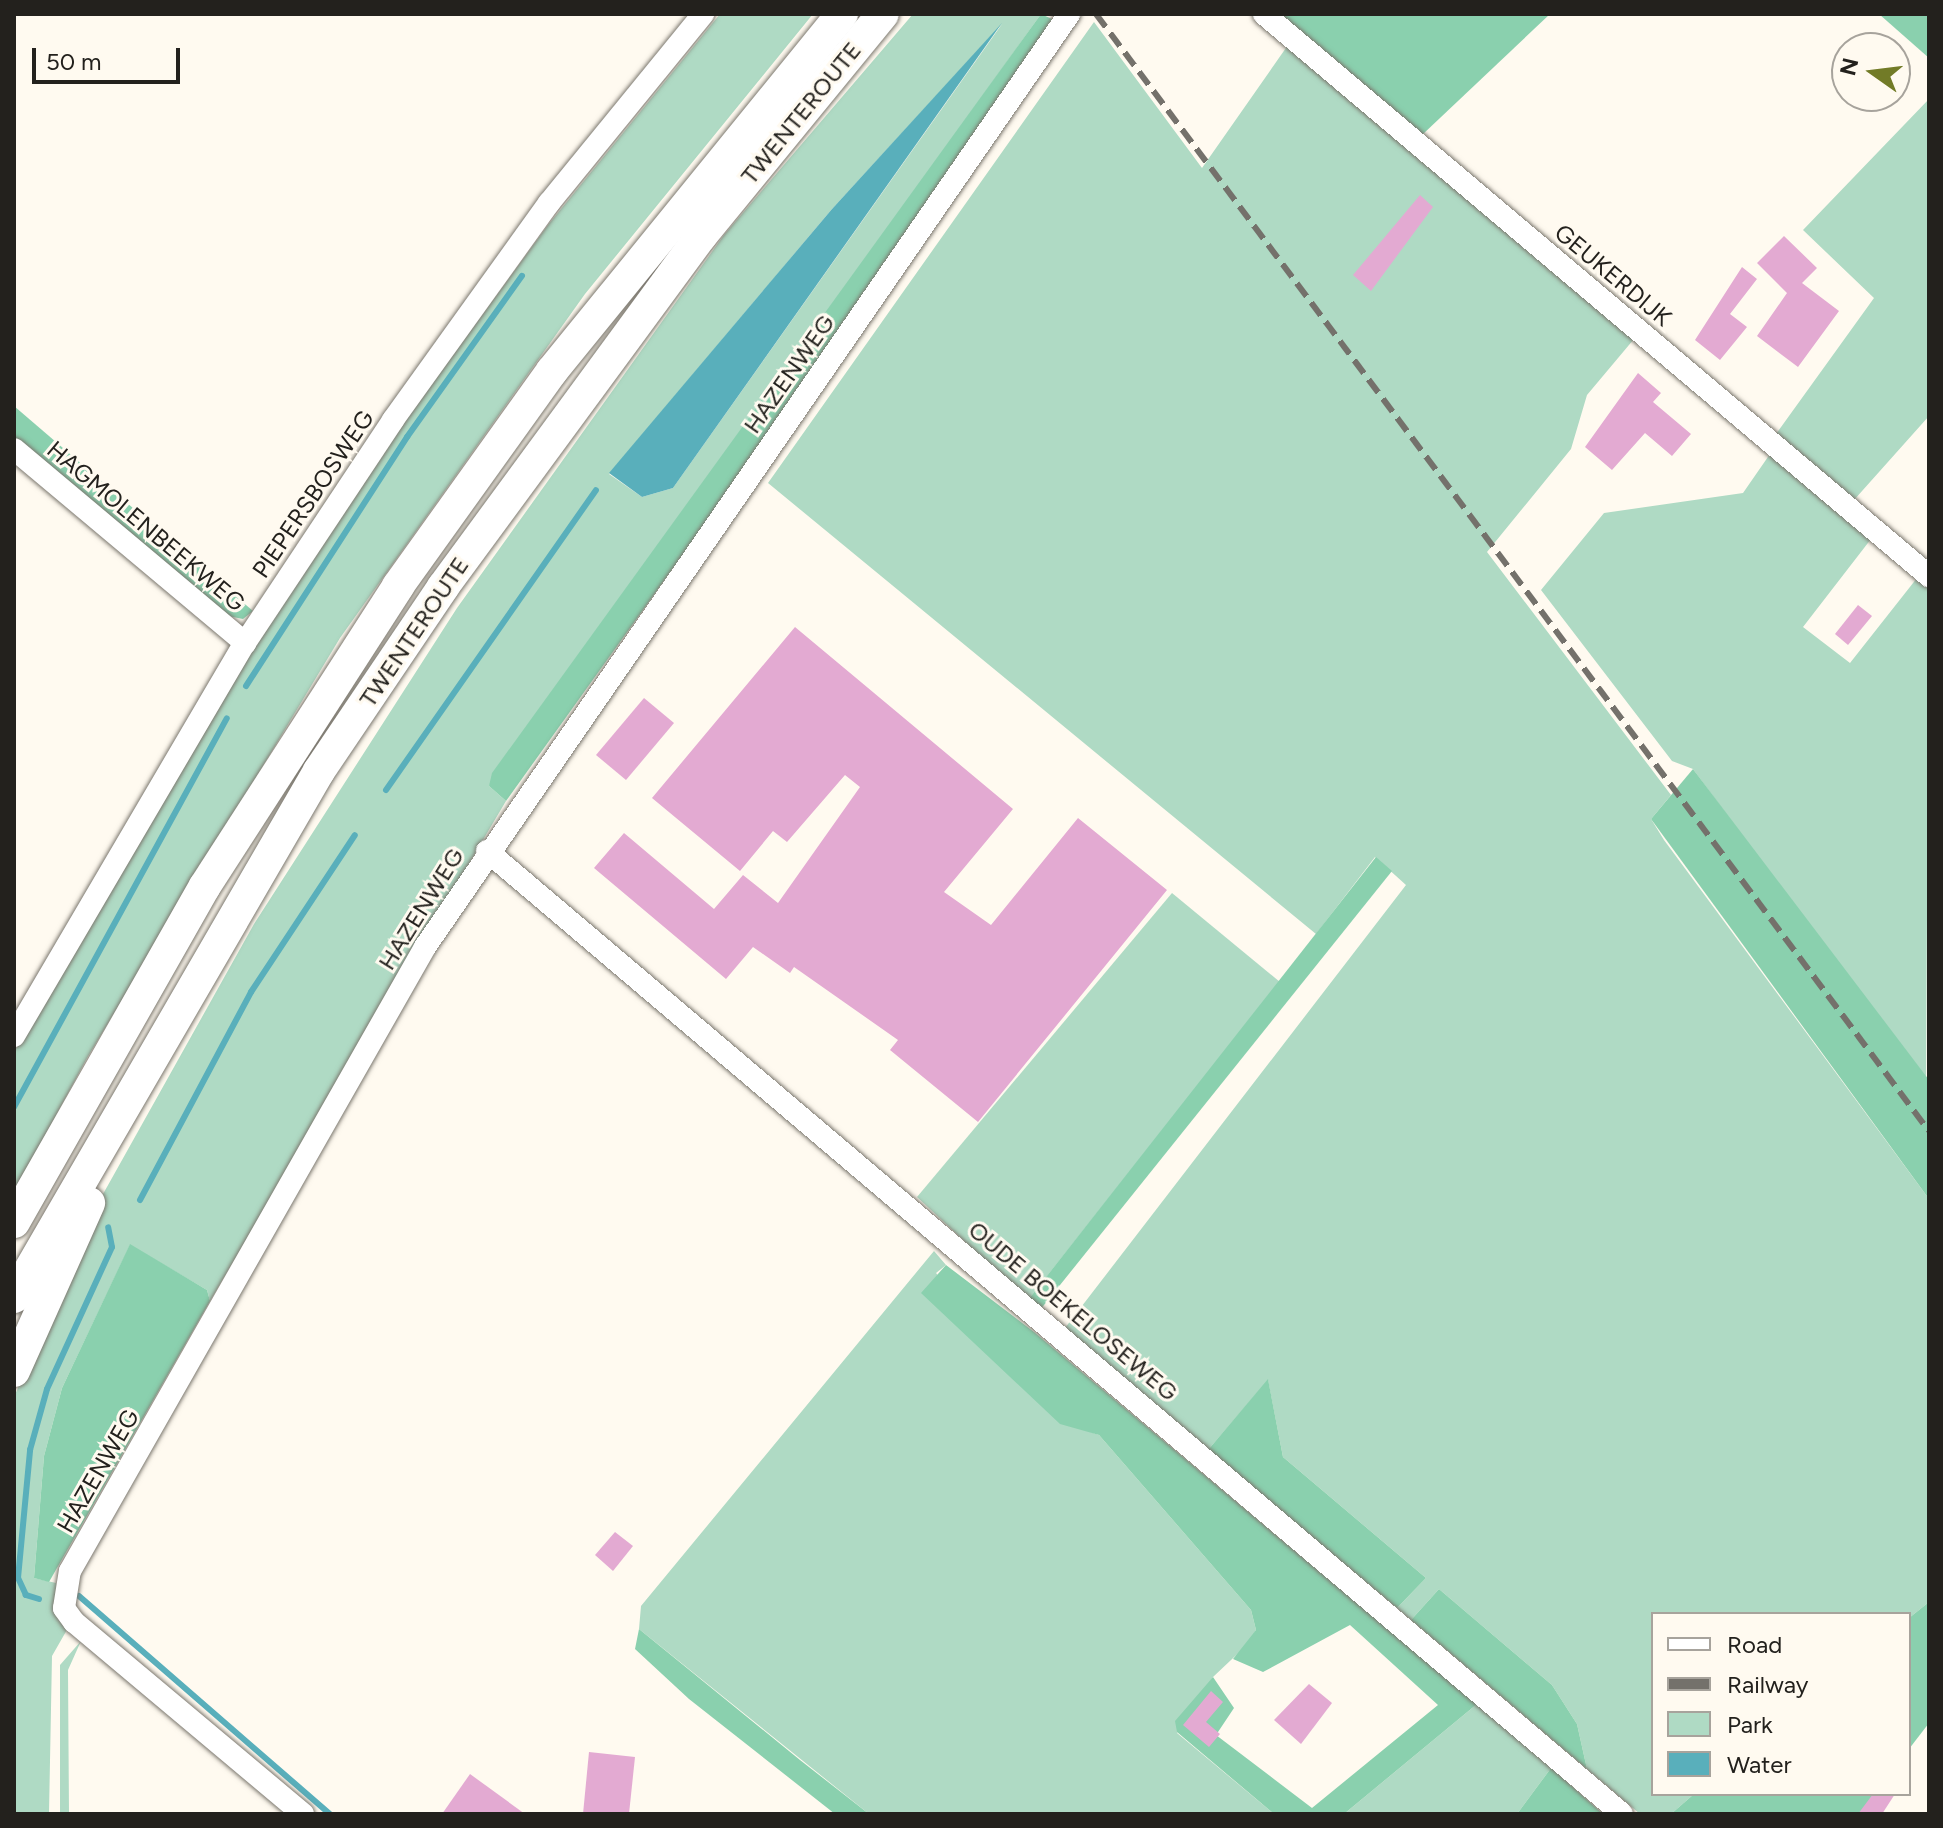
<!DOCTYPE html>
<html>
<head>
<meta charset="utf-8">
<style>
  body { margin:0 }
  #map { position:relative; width:1943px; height:1828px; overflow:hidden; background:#fffaf0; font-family:Figtree,sans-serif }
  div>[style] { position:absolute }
  .green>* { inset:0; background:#afdac4 }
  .forest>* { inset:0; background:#8ad0ae }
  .water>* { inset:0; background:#59afbb }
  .stream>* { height:6px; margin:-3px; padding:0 3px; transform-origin:3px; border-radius:3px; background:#59afbb }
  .building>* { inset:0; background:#e3aad2 }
  .roads { filter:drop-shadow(0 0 2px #7b776e) drop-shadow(0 0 2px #7b776e) }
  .minor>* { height:22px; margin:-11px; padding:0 11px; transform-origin:11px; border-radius:11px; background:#fff }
  .highway>* { height:32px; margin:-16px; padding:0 16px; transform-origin:16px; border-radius:16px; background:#fff }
  .rail>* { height:6px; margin-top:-3px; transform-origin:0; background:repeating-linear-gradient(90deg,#74716b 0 16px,transparent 0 24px) }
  span { translate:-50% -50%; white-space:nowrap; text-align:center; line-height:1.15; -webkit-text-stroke:6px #fffaf0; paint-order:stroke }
  .street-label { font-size:24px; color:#23211d }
  .frame { position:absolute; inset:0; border:16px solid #23211d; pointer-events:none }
  .legend { position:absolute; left:1651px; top:1612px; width:260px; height:184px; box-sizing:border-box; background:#fffaf0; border:2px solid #a7a39c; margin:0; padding:10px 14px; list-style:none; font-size:24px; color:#23211d }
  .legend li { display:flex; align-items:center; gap:16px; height:40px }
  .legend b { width:40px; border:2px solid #a7a39c }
  .north { position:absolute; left:1831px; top:32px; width:80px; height:80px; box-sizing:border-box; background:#fffaf0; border:2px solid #a7a39c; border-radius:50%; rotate:284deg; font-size:22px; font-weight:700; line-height:32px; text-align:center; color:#23211d }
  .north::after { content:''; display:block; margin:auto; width:28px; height:36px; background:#727b27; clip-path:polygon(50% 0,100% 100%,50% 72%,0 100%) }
  .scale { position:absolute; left:32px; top:48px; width:148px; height:36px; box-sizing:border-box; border:4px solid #23211d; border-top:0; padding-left:10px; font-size:24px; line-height:28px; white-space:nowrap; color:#23211d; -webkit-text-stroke:6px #fffaf0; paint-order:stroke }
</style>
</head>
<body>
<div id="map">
  <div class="green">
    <i style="clip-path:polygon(720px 14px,813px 14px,585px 294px,340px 638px,87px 1058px,14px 1193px,14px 1052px,229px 684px,403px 423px,548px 225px)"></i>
    <i style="clip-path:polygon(evenodd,913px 14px,1041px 14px,489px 786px,506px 801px,210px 1301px,207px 1290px,130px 1245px,62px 1388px,44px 1456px,34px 1578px,56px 1583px,55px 1608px,68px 1628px,52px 1656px,49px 1814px,14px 1814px,14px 1397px,98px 1203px,254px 924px,457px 608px,724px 235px,913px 14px,1002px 24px,673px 488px,642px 497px,609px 474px,832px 209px,1002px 24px)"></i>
    <i style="clip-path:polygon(1094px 22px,1202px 168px,1288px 45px,1634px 339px,1587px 395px,1571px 449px,1487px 552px,1671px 795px,1651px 819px,1664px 840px,1929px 1199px,1929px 1602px,1909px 1618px,1653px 1614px,1653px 1794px,1694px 1794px,1671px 1814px,1640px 1814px,1587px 1769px,1577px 1724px,1552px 1685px,1439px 1589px,1411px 1620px,1397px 1608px,1426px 1578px,1283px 1457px,1268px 1380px,1208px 1450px,1065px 1328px,1406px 885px,1375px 857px,1316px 934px,768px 483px)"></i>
    <i style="clip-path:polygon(1929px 99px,1929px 416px,1854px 500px,1776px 434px,1874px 298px,1803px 230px)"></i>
    <i style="clip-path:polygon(1770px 454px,1871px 539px,1803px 627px,1850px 663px,1917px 578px,1929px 588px,1926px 1083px,1693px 769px,1672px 761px,1541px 590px,1604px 513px,1743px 493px)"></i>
    <i style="clip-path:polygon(1172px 893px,1280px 982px,1028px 1300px,917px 1197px)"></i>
    <i style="clip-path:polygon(934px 1251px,946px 1265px,936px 1273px,1062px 1422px,1099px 1435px,1251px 1610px,1256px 1630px,1249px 1643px,1213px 1677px,1177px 1733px,1274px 1814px,869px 1814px,639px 1629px,641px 1606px)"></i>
    <i style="clip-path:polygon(81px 1641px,68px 1670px,69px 1814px,60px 1814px,60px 1665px)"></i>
    <i style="clip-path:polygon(1477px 1704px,1551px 1768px,1517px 1814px,1344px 1814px)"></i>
  </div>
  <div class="forest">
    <i style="clip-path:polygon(1041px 14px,1052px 19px,919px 225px,506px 801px,489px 786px,492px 773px)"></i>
    <i style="clip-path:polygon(1280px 14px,1550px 14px,1422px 135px)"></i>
    <i style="clip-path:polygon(1879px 14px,1929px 14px,1929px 58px,1921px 51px)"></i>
    <i style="clip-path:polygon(14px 406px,253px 611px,243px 619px,228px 616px,14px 437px)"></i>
    <i style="clip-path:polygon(1693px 769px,1929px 1080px,1929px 1199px,1651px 819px)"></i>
    <i style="clip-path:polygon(1376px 857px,1392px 871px,1040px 1310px,1028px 1300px)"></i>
    <i style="clip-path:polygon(130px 1244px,207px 1290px,210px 1301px,49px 1582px,34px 1578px,44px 1456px,62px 1388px)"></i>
    <i style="clip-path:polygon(946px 1265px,1034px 1332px,1477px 1704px,1344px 1814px,1274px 1814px,1177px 1732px,1175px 1721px,1213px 1677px,1234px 1708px,1216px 1735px,1312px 1808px,1438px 1705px,1350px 1625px,1263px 1672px,1233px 1659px,1256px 1630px,1251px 1610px,1099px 1435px,1060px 1424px,921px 1293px)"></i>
    <i style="clip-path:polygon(1268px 1379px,1283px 1457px,1426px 1578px,1397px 1608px,1208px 1450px)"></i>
    <i style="clip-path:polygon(1439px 1589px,1552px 1685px,1577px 1724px,1587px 1769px,1411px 1620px)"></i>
    <i style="clip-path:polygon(1929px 1602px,1929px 1723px,1909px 1749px,1909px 1618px)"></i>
    <i style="clip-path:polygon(639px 1629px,800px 1760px,869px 1814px,835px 1814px,689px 1699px,635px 1649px)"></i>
    <i style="clip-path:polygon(1551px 1768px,1567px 1782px,1603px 1814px,1517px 1814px)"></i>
    <i style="clip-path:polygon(1694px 1794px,1876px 1794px,1861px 1814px,1671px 1814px)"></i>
  </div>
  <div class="water">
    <i style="clip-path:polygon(1002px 23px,673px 488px,642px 497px,609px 473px,832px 209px)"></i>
  </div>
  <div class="stream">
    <i style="left:246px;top:686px;width:297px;rotate:-57.1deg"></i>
    <i style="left:407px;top:437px;width:198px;rotate:-54.5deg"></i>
    <i style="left:386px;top:790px;width:366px;rotate:-55deg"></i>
    <i style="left:14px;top:1107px;width:443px;rotate:-61.3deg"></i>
    <i style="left:140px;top:1200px;width:236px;rotate:-61.9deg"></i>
    <i style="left:251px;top:992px;width:188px;rotate:-56.5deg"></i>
    <i style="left:79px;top:1596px;width:332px;rotate:41deg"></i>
    <i style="left:39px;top:1599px;width:14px;rotate:-163deg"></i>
    <i style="left:26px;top:1595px;width:19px;rotate:-115deg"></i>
    <i style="left:18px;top:1578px;width:129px;rotate:-84.6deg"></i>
    <i style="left:30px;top:1450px;width:63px;rotate:-74.4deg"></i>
    <i style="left:47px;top:1389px;width:156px;rotate:-65.4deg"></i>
    <i style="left:112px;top:1247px;width:20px;rotate:-101deg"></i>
  </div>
  <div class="building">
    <i style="clip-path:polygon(1420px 195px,1433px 207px,1371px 291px,1353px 275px)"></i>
    <i style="clip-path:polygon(1784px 236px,1817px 268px,1802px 283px,1839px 311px,1798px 367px,1757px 336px,1787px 293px,1757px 263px)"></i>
    <i style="clip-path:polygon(1742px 267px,1757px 279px,1730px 314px,1747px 327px,1720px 360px,1695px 340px)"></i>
    <i style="clip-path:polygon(1638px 373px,1661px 393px,1653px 402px,1691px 434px,1672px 456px,1645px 433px,1612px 470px,1585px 447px)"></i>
    <i style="clip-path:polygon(1858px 605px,1872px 616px,1848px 645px,1835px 634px)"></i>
    <i style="clip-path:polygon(795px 627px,1013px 809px,944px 892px,991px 925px,1078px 818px,1167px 890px,978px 1122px,890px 1050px,898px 1040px,794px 967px,790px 973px,753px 947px,726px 979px,594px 868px,624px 833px,714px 909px,743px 875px,778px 903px,860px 787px,845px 775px,787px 842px,773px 831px,740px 871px,652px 798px)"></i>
    <i style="clip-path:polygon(644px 698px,674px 723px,626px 780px,596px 755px)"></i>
    <i style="clip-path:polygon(615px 1532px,633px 1546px,613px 1571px,595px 1555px)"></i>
    <i style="clip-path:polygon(1309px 1684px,1332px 1703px,1301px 1744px,1274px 1720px)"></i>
    <i style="clip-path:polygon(1211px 1691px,1223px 1702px,1206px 1722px,1220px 1734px,1209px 1747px,1183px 1725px)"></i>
    <i style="clip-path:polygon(589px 1752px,635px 1757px,629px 1814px,583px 1814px)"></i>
    <i style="clip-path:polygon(470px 1774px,525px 1814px,442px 1814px)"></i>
    <i style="clip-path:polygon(1873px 1794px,1895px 1794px,1882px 1814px,1858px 1814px)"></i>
  </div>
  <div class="roads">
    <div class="minor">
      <i style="left:1264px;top:14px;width:871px;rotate:40.2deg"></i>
      <i style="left:14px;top:449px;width:302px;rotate:40deg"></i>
      <i style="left:487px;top:851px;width:1488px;rotate:40.31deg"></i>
      <i style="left:14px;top:1036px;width:456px;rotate:-59.6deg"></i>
      <i style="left:245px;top:643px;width:268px;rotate:-56.4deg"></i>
      <i style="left:393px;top:420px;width:267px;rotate:-54.3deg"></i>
      <i style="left:549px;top:203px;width:244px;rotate:-50.8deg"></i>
      <i style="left:303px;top:1814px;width:299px;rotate:-140deg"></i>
      <i style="left:74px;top:1622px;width:17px;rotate:-126deg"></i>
      <i style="left:64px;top:1608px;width:37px;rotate:-81deg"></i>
      <i style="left:70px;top:1571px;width:718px;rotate:-60.36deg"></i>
      <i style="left:425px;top:947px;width:1134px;rotate:-55.38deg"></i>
    </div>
    <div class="highway">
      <i style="left:14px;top:1222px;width:386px;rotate:-60.4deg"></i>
      <i style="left:205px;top:886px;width:357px;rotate:-57.2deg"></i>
      <i style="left:398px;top:586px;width:264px;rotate:-54.4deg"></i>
      <i style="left:552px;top:371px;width:460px;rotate:-50.9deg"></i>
      <i style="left:14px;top:1297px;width:608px;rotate:-59.89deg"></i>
      <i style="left:319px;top:771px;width:222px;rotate:-56deg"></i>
      <i style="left:443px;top:587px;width:436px;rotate:-53.7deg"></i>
      <i style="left:701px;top:236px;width:287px;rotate:-50.7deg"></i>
      <i style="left:14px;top:1371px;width:184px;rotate:-65.9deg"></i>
    </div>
  </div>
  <div class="rail">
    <i style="left:1096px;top:14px;width:1393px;rotate:53.29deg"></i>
  </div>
  <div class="street-label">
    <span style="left:801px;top:113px;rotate:-51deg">TWENTEROUTE</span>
    <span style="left:1613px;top:275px;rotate:40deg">GEUKERDIJK</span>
    <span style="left:789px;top:374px;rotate:-55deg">HAZENWEG</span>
    <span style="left:313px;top:494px;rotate:-56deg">PIEPERSBOSWEG</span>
    <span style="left:146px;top:526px;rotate:40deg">HAGMOLENBEEKWEG</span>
    <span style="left:414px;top:632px;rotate:-56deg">TWENTEROUTE</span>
    <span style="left:421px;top:909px;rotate:-58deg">HAZENWEG</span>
    <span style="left:1073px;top:1311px;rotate:40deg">OUDE BOEKELOSEWEG</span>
    <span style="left:98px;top:1471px;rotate:-60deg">HAZENWEG</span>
  </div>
  <div class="frame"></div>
  <ul class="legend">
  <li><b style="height:10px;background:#fff"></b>Road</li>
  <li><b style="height:10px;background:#74716b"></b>Railway</li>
  <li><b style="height:22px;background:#afdac4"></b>Park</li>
  <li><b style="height:22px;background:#59afbb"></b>Water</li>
  </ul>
  <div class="north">N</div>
  <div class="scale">50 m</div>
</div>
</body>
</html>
